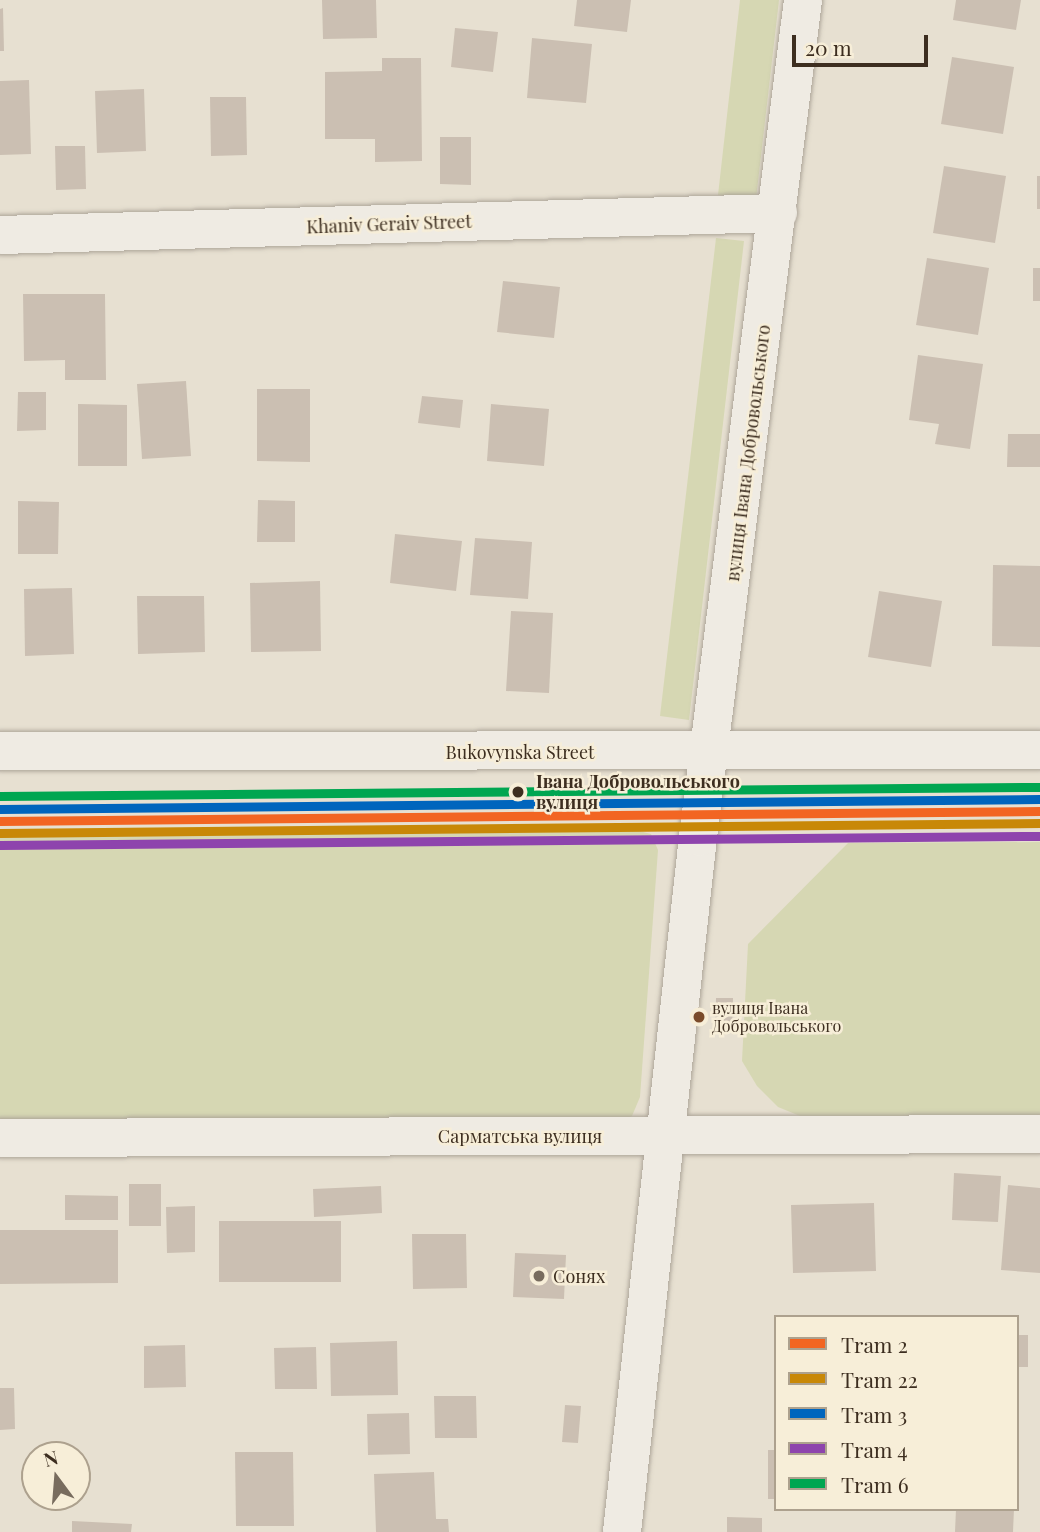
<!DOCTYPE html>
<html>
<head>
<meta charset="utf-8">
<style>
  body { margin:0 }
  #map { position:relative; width:1040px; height:1532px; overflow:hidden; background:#e7e0d1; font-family:"Playfair Display",serif }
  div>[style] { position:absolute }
  .green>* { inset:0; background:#d6d7b3 }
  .building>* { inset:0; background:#cbbfb2 }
  .roads { filter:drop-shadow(0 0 2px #ada599) drop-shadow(0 0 2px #ada599) }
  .minor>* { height:38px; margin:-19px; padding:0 19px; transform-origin:19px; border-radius:19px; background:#efebe3 }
  .tram-1>* { height:9px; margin:-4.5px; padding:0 4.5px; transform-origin:4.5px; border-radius:4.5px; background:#f26522 }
  .tram-2>* { height:9px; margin:-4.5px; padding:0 4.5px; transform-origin:4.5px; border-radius:4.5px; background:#c88808 }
  .tram-3>* { height:9px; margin:-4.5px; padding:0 4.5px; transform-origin:4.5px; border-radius:4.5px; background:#0065bd }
  .tram-4>* { height:9px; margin:-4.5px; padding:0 4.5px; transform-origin:4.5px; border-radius:4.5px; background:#8e44ad }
  .tram-5>* { height:9px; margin:-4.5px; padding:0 4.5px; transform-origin:4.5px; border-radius:4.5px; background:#00a651 }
  .dots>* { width:19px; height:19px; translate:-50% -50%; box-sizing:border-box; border:4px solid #f7eed8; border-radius:50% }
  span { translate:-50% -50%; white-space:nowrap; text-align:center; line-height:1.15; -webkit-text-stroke:5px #f7eed8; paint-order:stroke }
  .bus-label { font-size:16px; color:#3d2e20 }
  .left { translate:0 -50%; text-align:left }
  .street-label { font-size:18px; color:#3d2e20 }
  .stop-label { font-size:18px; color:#3d2e20; font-weight:700 }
  .poi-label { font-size:18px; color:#3d2e20 }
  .legend { position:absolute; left:774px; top:1315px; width:245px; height:196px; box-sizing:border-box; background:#f7eed8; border:2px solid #ada18e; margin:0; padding:9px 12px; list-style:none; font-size:21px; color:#3d2e20 }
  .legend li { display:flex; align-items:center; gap:14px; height:35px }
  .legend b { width:35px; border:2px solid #ada18e }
  .north { position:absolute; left:21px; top:1441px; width:70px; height:70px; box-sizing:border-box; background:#f7eed8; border:2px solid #ada18e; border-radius:50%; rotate:344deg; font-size:19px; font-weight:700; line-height:28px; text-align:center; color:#3d2e20 }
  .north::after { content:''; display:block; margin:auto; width:24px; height:32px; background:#786c5e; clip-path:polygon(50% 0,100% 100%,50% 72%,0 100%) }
  .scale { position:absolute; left:792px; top:35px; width:136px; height:32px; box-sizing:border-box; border:4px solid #3d2e20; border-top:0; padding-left:9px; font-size:21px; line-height:24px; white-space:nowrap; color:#3d2e20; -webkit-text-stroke:5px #f7eed8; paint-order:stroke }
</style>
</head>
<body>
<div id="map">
  <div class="green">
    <i style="clip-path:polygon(740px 0,779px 0,756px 199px,718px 195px)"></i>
    <i style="clip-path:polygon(716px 238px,744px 241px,689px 720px,660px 716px)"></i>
    <i style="clip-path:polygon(639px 831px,651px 834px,658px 850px,640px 1097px,632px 1116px,615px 1123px,0 1119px,0 837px)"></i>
    <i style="clip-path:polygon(1040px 842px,1040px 1116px,805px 1118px,778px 1107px,757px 1086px,742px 1061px,748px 944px,848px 843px)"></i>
  </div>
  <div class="building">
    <i style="clip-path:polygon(322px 0,376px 0,377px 38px,323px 39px)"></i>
    <i style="clip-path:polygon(577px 0,631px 0,627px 32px,574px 26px)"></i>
    <i style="clip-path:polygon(956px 0,1021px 0,1016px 30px,953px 20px)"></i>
    <i style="clip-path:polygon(3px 8px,4px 51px,0 51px,0 9px)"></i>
    <i style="clip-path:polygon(455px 28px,498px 32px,493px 72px,451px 67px)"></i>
    <i style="clip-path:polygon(532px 38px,592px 44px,586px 103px,527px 98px)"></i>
    <i style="clip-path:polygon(952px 57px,1014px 67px,1003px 134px,941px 124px)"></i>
    <i style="clip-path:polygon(382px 58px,421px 58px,422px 161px,375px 162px,375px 139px,325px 139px,325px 72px,382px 71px)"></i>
    <i style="clip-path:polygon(29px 80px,31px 154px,0 155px,0 81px)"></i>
    <i style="clip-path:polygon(144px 89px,146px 151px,97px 153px,95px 91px)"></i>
    <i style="clip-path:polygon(210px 97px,246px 97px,247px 155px,211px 156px)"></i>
    <i style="clip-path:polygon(440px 137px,471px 137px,471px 185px,440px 184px)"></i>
    <i style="clip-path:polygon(55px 146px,85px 146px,86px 189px,56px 190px)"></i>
    <i style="clip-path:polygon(944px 166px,1006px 176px,995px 243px,933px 233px)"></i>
    <i style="clip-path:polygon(1037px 176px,1040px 176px,1040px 209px,1037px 209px)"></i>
    <i style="clip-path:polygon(927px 258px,989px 268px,978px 335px,916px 325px)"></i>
    <i style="clip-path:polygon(1033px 268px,1040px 268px,1040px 301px,1033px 301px)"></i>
    <i style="clip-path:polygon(503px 281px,560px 287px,554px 338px,497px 332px)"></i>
    <i style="clip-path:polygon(23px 294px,105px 294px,106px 380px,65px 380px,65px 360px,24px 361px)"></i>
    <i style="clip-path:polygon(918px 355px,983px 364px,970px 449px,935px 444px,939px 424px,909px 420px)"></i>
    <i style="clip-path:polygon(186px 381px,191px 456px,142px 459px,137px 384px)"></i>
    <i style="clip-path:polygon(257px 389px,310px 389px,310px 462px,257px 461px)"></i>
    <i style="clip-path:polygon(18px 392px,46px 392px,46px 430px,17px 431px)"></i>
    <i style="clip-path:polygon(422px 396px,463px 400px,460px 428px,418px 423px)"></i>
    <i style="clip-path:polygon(78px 404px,127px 405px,127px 466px,78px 466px)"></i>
    <i style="clip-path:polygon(491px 404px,549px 409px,544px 466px,487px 461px)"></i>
    <i style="clip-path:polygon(1008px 434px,1040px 434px,1040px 467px,1007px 467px)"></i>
    <i style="clip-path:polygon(258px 500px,295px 501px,295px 542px,257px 542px)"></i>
    <i style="clip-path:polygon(18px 501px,59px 502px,58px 554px,18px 554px)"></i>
    <i style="clip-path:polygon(395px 534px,462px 541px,456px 591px,390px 583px)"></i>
    <i style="clip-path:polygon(475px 538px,532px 542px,528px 599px,470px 595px)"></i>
    <i style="clip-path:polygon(993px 565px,1040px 566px,1040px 647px,992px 646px)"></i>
    <i style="clip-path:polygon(320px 581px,321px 651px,251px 652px,250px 583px)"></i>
    <i style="clip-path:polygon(72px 588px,74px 654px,25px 656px,24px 589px)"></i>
    <i style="clip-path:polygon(879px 591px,942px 601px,931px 667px,868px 657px)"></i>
    <i style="clip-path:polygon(137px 596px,204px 596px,205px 652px,138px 654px)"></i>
    <i style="clip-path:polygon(511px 611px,553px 613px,549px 693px,506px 691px)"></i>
    <i style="clip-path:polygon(716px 998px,733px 998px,732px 1032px,715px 1032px)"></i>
    <i style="clip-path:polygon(954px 1173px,1001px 1176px,998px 1222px,952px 1220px)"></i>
    <i style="clip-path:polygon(129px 1184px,161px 1184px,161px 1226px,129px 1226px)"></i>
    <i style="clip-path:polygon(1008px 1185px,1040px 1188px,1040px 1273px,1001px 1270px)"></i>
    <i style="clip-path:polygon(381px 1186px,382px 1213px,314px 1217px,313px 1189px)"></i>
    <i style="clip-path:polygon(65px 1195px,118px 1196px,118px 1220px,65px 1220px)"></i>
    <i style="clip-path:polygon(874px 1203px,876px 1271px,793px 1273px,791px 1205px)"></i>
    <i style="clip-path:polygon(195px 1206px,195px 1252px,167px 1253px,166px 1207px)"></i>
    <i style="clip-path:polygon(219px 1221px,341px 1221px,341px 1282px,219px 1282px)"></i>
    <i style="clip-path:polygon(0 1230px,118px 1230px,118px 1283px,0 1284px)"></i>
    <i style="clip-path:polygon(412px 1234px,466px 1234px,467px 1288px,413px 1289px)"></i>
    <i style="clip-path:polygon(515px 1253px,566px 1255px,564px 1299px,513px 1297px)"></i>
    <i style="clip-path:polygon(1017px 1335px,1028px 1335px,1028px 1367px,1017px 1367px)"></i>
    <i style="clip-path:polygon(397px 1341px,398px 1395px,331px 1396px,330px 1343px)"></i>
    <i style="clip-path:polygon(185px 1345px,186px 1387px,144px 1388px,144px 1346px)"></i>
    <i style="clip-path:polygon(316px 1347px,317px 1389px,275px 1389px,274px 1348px)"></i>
    <i style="clip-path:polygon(0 1388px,14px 1388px,15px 1429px,0 1430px)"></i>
    <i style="clip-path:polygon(434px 1396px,476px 1396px,477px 1438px,435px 1438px)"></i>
    <i style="clip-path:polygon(565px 1405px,581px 1406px,578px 1443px,562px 1442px)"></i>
    <i style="clip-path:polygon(409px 1413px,410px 1454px,368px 1455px,367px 1414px)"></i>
    <i style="clip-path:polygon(768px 1450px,776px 1450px,776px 1499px,768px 1499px)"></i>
    <i style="clip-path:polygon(235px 1452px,293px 1452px,294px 1526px,236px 1526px)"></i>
    <i style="clip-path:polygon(434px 1472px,436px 1519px,448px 1519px,449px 1532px,376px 1532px,374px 1474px)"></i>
    <i style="clip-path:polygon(956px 1509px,1014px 1509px,1013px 1532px,955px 1532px)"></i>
    <i style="clip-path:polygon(727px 1517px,762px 1518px,762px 1532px,727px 1532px)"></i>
    <i style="clip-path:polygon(72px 1521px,132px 1524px,131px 1532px,72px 1532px)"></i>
  </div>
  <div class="roads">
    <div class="minor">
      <i style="left:0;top:235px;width:778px;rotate:-1.62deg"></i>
      <i style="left:0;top:751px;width:1040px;rotate:-0.06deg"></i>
      <i style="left:0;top:1138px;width:1040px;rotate:-0.22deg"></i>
      <i style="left:622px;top:1532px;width:699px;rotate:-83.76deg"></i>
      <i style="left:698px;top:837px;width:844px;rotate:-82.85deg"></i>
    </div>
  </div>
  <div class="tram-1">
    <i style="left:0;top:821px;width:1040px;rotate:-0.55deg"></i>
  </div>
  <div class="tram-2">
    <i style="left:0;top:833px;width:1040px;rotate:-0.55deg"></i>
  </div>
  <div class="tram-3">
    <i style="left:0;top:809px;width:1040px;rotate:-0.55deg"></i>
  </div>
  <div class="tram-4">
    <i style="left:0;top:845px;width:1040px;rotate:-0.5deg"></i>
  </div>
  <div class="tram-5">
    <i style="left:0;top:796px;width:1040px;rotate:-0.5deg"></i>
  </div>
  <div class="dots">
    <i style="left:518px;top:792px;background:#3d2e20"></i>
    <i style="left:699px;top:1017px;background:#7a4b2a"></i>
    <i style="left:539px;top:1276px;background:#786c5e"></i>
  </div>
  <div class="bus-label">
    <span class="left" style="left:712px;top:1017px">вулиця Івана<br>Добровольського</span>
  </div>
  <div class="street-label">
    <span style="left:389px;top:224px;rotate:-2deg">Khaniv Geraiv Street</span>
    <span style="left:748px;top:453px;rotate:-83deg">вулиця Івана Добровольського</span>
    <span style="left:520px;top:752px">Bukovynska Street</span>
    <span style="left:520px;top:1136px">Сарматська вулиця</span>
  </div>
  <div class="stop-label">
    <span class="left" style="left:536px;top:792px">Івана Добровольського<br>вулиця</span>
  </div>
  <div class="poi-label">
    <span class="left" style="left:553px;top:1276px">Сонях</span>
  </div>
  <ul class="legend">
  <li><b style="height:9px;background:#f26522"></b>Tram 2</li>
  <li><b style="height:9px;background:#c88808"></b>Tram 22</li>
  <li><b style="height:9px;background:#0065bd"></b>Tram 3</li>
  <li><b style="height:9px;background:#8e44ad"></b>Tram 4</li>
  <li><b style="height:9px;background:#00a651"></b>Tram 6</li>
  </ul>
  <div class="north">N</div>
  <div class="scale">20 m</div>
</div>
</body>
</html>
